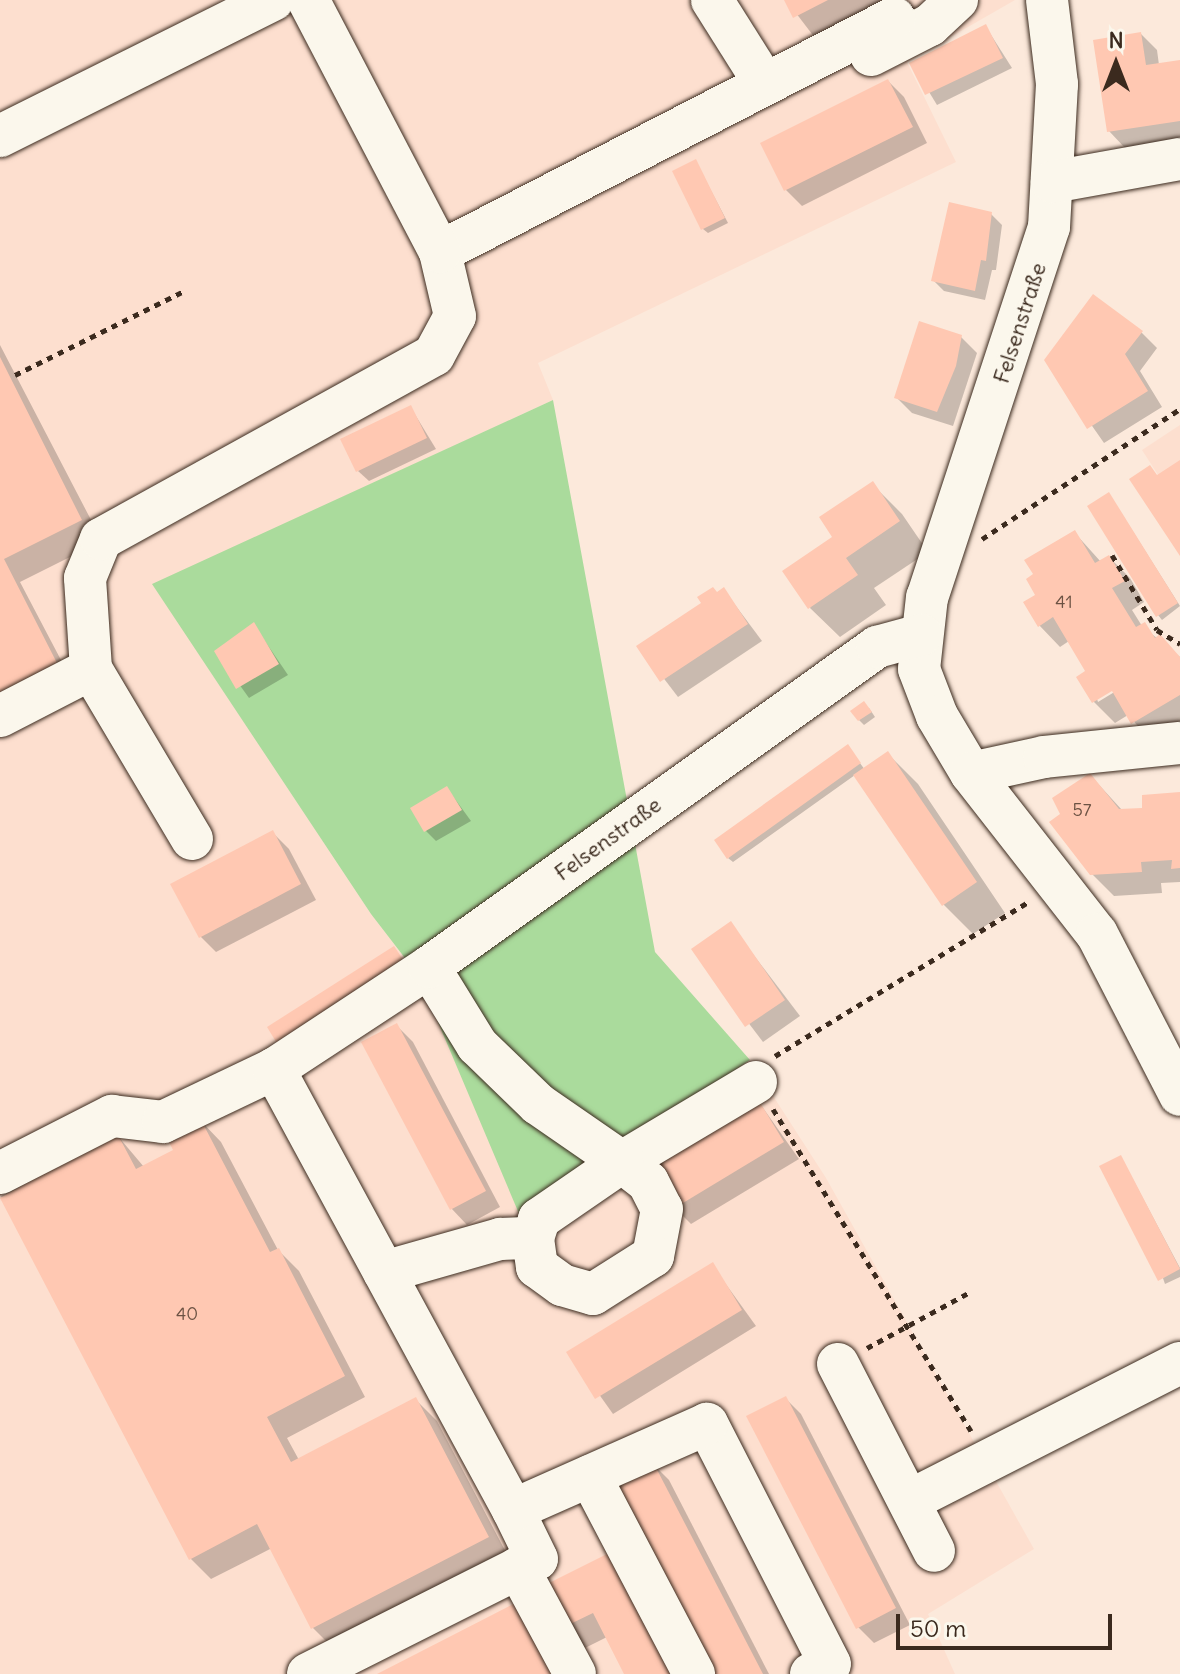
<!DOCTYPE html>
<html>
<head>
<meta charset="utf-8">
<style>
  body { margin:0 }
  #map { position:relative; width:1180px; height:1674px; overflow:hidden; background:#fce9db; font-family:Delius,sans-serif }
  div>[style] { position:absolute }
  .built>* { inset:0; background:#fddfcf }
  .green>* { inset:0; background:#aadb9c }
  .shadow>* { inset:0; background:#0003 }
  .building>* { inset:0; background:#ffc8b2 }
  .path>* { height:5px; margin-top:-2.5px; transform-origin:0; background:repeating-linear-gradient(90deg,#3b2a1e 0 6px,transparent 0 12px) }
  .roads { filter:drop-shadow(0 0 2px #3b2a1e) drop-shadow(0 0 2px #3b2a1e) }
  .minor>* { height:42px; margin:-21px; padding:0 21px; transform-origin:21px; border-radius:21px; background:#fbf7ec }
  span { translate:-50% -50%; white-space:nowrap; text-align:center; line-height:1.15; -webkit-text-stroke:7px #fbf7ec; paint-order:stroke }
  .number-label { font-size:18px; color:#6c5243 }
  .number-label span { -webkit-text-stroke-width:0 }
  .street-label { font-size:22px; color:#3b2a1e }
  .north { position:absolute; left:1076px; top:24px; width:80px; height:80px; -webkit-text-stroke:6px #fbf7ec; paint-order:stroke; rotate:0deg; font-size:22px; font-weight:700; line-height:32px; text-align:center; color:#3b2a1e }
  .north::after { content:''; display:block; margin:auto; width:28px; height:36px; background:#3b2a1e; clip-path:polygon(50% 0,100% 100%,50% 72%,0 100%) }
  .scale { position:absolute; left:896px; top:1614px; width:216px; height:36px; box-sizing:border-box; border:4px solid #3b2a1e; border-top:0; padding-left:10px; font-size:24px; line-height:28px; white-space:nowrap; color:#3b2a1e; -webkit-text-stroke:6px #fbf7ec; paint-order:stroke }
</style>
</head>
<body>
<div id="map">
  <div class="built">
    <i style="clip-path:polygon(0 0,1015px 0,907px 62px,956px 162px,538px 363px,553px 400px,153px 585px,371px 914px,418px 975px,521px 1216px,750px 1060px,826px 1178px,1034px 1549px,928px 1614px,955px 1674px,0 1674px)"></i>
    <i style="clip-path:polygon(1180px 425px,1180px 509px,1142px 450px)"></i>
  </div>
  <div class="green">
    <i style="clip-path:polygon(553px 400px,655px 952px,750px 1060px,520px 1216px,418px 975px,371px 914px,152px 584px)"></i>
  </div>
  <div class="shadow">
    <i style="clip-path:polygon(786px 0,890px 0,815px 38px)"></i>
    <i style="clip-path:polygon(986px 27px,1012px 68px,937px 105px,912px 64px)"></i>
    <i style="clip-path:polygon(1141px 34px,1157px 50px,1159px 65px,1180px 62px,1180px 139px,1125px 148px,1109px 131px)"></i>
    <i style="clip-path:polygon(888px 81px,904px 97px,927px 143px,802px 206px,786px 190px,763px 144px)"></i>
    <i style="clip-path:polygon(696px 162px,728px 223px,708px 233px,703px 229px)"></i>
    <i style="clip-path:polygon(991px 214px,1002px 225px,996px 270px,992px 270px,985px 300px,944px 291px,934px 281px)"></i>
    <i style="clip-path:polygon(1141px 332px,1157px 348px,1140px 371px,1162px 407px,1104px 443px,1046px 360px)"></i>
    <i style="clip-path:polygon(961px 337px,977px 353px,953px 426px,912px 413px,896px 397px)"></i>
    <i style="clip-path:polygon(0 345px,102px 541px,20px 582px,72px 681px,0 717px)"></i>
    <i style="clip-path:polygon(411px 408px,436px 449px,369px 481px,358px 471px)"></i>
    <i style="clip-path:polygon(872px 484px,902px 514px,928px 552px,874px 588px,886px 605px,840px 637px,810px 608px,835px 538px)"></i>
    <i style="clip-path:polygon(1113px 500px,1180px 606px,1162px 620px,1158px 615px)"></i>
    <i style="clip-path:polygon(evenodd,1074px 532px,1101px 562px,1109px 557px,1130px 578px,1144px 602px,1132px 610px,1142px 626px,1180px 657px,1180px 728px,1154px 744px,1128px 715px,1115px 723px,1094px 702px,1088px 672px,1069px 641px,1060px 647px,1039px 625px,1038px 595px,1074px 532px,1119px 685px,1121px 688px,1098px 702px,1097px 699px,1119px 685px)"></i>
    <i style="clip-path:polygon(724px 590px,762px 641px,678px 697px,639px 646px)"></i>
    <i style="clip-path:polygon(254px 625px,288px 675px,249px 698px,216px 652px)"></i>
    <i style="clip-path:polygon(869px 708px,875px 717px,864px 725px,859px 720px)"></i>
    <i style="clip-path:polygon(852px 752px,865px 770px,888px 754px,918px 784px,1005px 913px,973px 934px,944px 905px,855px 775px,733px 862px,728px 858px)"></i>
    <i style="clip-path:polygon(1090px 775px,1122px 810px,1144px 810px,1180px 794px,1180px 882px,1161px 883px,1162px 893px,1114px 896px,1092px 874px,1063px 815px)"></i>
    <i style="clip-path:polygon(447px 788px,471px 821px,436px 841px,426px 831px)"></i>
    <i style="clip-path:polygon(273px 833px,289px 849px,316px 900px,216px 952px,200px 936px)"></i>
    <i style="clip-path:polygon(730px 924px,800px 1016px,763px 1042px,693px 950px)"></i>
    <i style="clip-path:polygon(397px 1026px,413px 1042px,500px 1207px,467px 1225px,451px 1208px)"></i>
    <i style="clip-path:polygon(756px 1098px,799px 1159px,691px 1224px,675px 1208px)"></i>
    <i style="clip-path:polygon(200px 1120px,221px 1142px,278px 1250px,299px 1271px,365px 1397px,287px 1438px,299px 1460px,416px 1400px,437px 1421px,509px 1558px,334px 1649px,313px 1628px,272px 1548px,211px 1579px,190px 1558px,1px 1196px,117px 1135px,144px 1167px,176px 1151px)"></i>
    <i style="clip-path:polygon(1121px 1157px,1180px 1268px,1180px 1277px,1165px 1284px)"></i>
    <i style="clip-path:polygon(712px 1265px,756px 1326px,613px 1414px,569px 1352px)"></i>
    <i style="clip-path:polygon(785px 1398px,801px 1414px,910px 1625px,874px 1643px,858px 1627px)"></i>
    <i style="clip-path:polygon(653px 1464px,669px 1480px,769px 1674px,715px 1674px)"></i>
    <i style="clip-path:polygon(614px 1552px,626px 1674px,607px 1637px,585px 1648px,564px 1627px)"></i>
  </div>
  <div class="building">
    <i style="clip-path:polygon(784px 0,828px 0,793px 18px)"></i>
    <i style="clip-path:polygon(986px 24px,1003px 58px,925px 95px,909px 63px)"></i>
    <i style="clip-path:polygon(1141px 32px,1146px 65px,1180px 60px,1180px 121px,1107px 132px,1093px 40px)"></i>
    <i style="clip-path:polygon(888px 79px,913px 127px,784px 191px,760px 143px)"></i>
    <i style="clip-path:polygon(696px 159px,725px 218px,701px 230px,672px 171px)"></i>
    <i style="clip-path:polygon(949px 202px,992px 212px,986px 261px,981px 260px,975px 291px,931px 281px)"></i>
    <i style="clip-path:polygon(1093px 294px,1143px 331px,1125px 354px,1148px 391px,1087px 429px,1044px 360px)"></i>
    <i style="clip-path:polygon(919px 321px,962px 335px,956px 366px,937px 412px,894px 398px)"></i>
    <i style="clip-path:polygon(0 357px,82px 520px,4px 559px,58px 665px,0 694px)"></i>
    <i style="clip-path:polygon(411px 405px,427px 438px,356px 472px,340px 439px)"></i>
    <i style="clip-path:polygon(1180px 460px,1180px 556px,1129px 479px,1150px 465px,1157px 475px)"></i>
    <i style="clip-path:polygon(873px 481px,900px 521px,846px 558px,858px 575px,808px 609px,782px 571px,832px 537px,819px 517px)"></i>
    <i style="clip-path:polygon(1109px 492px,1178px 603px,1156px 617px,1087px 506px)"></i>
    <i style="clip-path:polygon(1075px 530px,1095px 563px,1109px 555px,1125px 581px,1112px 588px,1136px 627px,1145px 622px,1155px 638px,1160px 634px,1180px 657px,1180px 695px,1131px 724px,1112px 691px,1092px 703px,1076px 677px,1085px 671px,1053px 617px,1038px 627px,1023px 602px,1035px 595px,1026px 579px,1033px 574px,1024px 560px)"></i>
    <i style="clip-path:polygon(713px 587px,717px 592px,724px 587px,748px 624px,660px 682px,636px 646px,701px 603px,697px 597px)"></i>
    <i style="clip-path:polygon(254px 622px,279px 664px,236px 689px,214px 651px)"></i>
    <i style="clip-path:polygon(864px 701px,872px 712px,858px 721px,850px 711px)"></i>
    <i style="clip-path:polygon(848px 744px,861px 763px,727px 859px,714px 840px)"></i>
    <i style="clip-path:polygon(888px 751px,977px 882px,942px 906px,853px 775px)"></i>
    <i style="clip-path:polygon(1090px 773px,1119px 809px,1142px 808px,1142px 795px,1180px 792px,1180px 868px,1171px 869px,1172px 860px,1141px 862px,1142px 872px,1090px 875px,1049px 822px,1060px 814px,1052px 798px)"></i>
    <i style="clip-path:polygon(447px 786px,462px 810px,424px 832px,410px 808px)"></i>
    <i style="clip-path:polygon(273px 830px,301px 884px,199px 938px,170px 884px)"></i>
    <i style="clip-path:polygon(731px 921px,785px 1000px,745px 1027px,691px 949px)"></i>
    <i style="clip-path:polygon(394px 946px,406px 964px,278px 1045px,267px 1027px)"></i>
    <i style="clip-path:polygon(397px 1023px,486px 1191px,450px 1210px,361px 1042px)"></i>
    <i style="clip-path:polygon(756px 1096px,784px 1142px,673px 1209px,646px 1163px)"></i>
    <i style="clip-path:polygon(200px 1118px,270px 1252px,279px 1248px,345px 1376px,267px 1417px,291px 1462px,416px 1397px,489px 1537px,311px 1629px,257px 1524px,189px 1560px,0 1198px,117px 1133px,136px 1169px,173px 1150px,166px 1136px)"></i>
    <i style="clip-path:polygon(1121px 1155px,1180px 1269px,1158px 1281px,1099px 1166px)"></i>
    <i style="clip-path:polygon(713px 1262px,742px 1310px,595px 1399px,566px 1352px)"></i>
    <i style="clip-path:polygon(786px 1396px,896px 1608px,856px 1629px,746px 1416px)"></i>
    <i style="clip-path:polygon(653px 1462px,763px 1674px,713px 1674px,614px 1482px)"></i>
    <i style="clip-path:polygon(615px 1550px,677px 1674px,624px 1674px,593px 1613px,562px 1628px,541px 1587px)"></i>
    <i style="clip-path:polygon(525px 1598px,564px 1674px,377px 1674px)"></i>
  </div>
  <div class="path">
    <i style="left:15px;top:375px;width:191px;rotate:-26.4deg"></i>
    <i style="left:982px;top:539px;width:237px;rotate:-33.3deg"></i>
    <i style="left:1112px;top:555px;width:87px;rotate:59deg"></i>
    <i style="left:1157px;top:630px;width:27px;rotate:31deg"></i>
    <i style="left:775px;top:1056px;width:298px;rotate:-31.3deg"></i>
    <i style="left:773px;top:1109px;width:378px;rotate:58.4deg"></i>
    <i style="left:867px;top:1348px;width:117px;rotate:-28.5deg"></i>
  </div>
  <div class="roads">
    <div class="minor">
      <i style="left:712px;top:0;width:99px;rotate:57.8deg"></i>
      <i style="left:1047px;top:0;width:85px;rotate:83.2deg"></i>
      <i style="left:1057px;top:84px;width:143px;rotate:93.2deg"></i>
      <i style="left:1049px;top:227px;width:390px;rotate:108.2deg"></i>
      <i style="left:927px;top:597px;width:72px;rotate:96.3deg"></i>
      <i style="left:919px;top:669px;width:50px;rotate:69deg"></i>
      <i style="left:937px;top:716px;width:66px;rotate:59.2deg"></i>
      <i style="left:971px;top:773px;width:204px;rotate:52deg"></i>
      <i style="left:1097px;top:934px;width:181px;rotate:62.7deg"></i>
      <i style="left:871px;top:55px;width:66px;rotate:-27deg"></i>
      <i style="left:930px;top:25px;width:37px;rotate:-43deg"></i>
      <i style="left:0;top:136px;width:305px;rotate:-26.5deg"></i>
      <i style="left:1052px;top:182px;width:130px;rotate:-10.2deg"></i>
      <i style="left:440px;top:252px;width:511px;rotate:-27.27deg"></i>
      <i style="left:0;top:716px;width:102px;rotate:-27.3deg"></i>
      <i style="left:971px;top:773px;width:75px;rotate:-12.4deg"></i>
      <i style="left:1044px;top:757px;width:137px;rotate:-5.9deg"></i>
      <i style="left:192px;top:839px;width:198px;rotate:-120.7deg"></i>
      <i style="left:91px;top:669px;width:91px;rotate:-93.8deg"></i>
      <i style="left:85px;top:578px;width:42px;rotate:-67.7deg"></i>
      <i style="left:101px;top:539px;width:380px;rotate:-28.9deg"></i>
      <i style="left:434px;top:355px;width:44px;rotate:-61.7deg"></i>
      <i style="left:455px;top:316px;width:66px;rotate:-103.2deg"></i>
      <i style="left:440px;top:252px;width:284px;rotate:-117.6deg"></i>
      <i style="left:429px;top:967px;width:92px;rotate:58.4deg"></i>
      <i style="left:477px;top:1045px;width:85px;rotate:44deg"></i>
      <i style="left:538px;top:1104px;width:102px;rotate:34.6deg"></i>
      <i style="left:622px;top:1162px;width:156px;rotate:-30.8deg"></i>
      <i style="left:622px;top:1162px;width:33px;rotate:38deg"></i>
      <i style="left:648px;top:1182px;width:30px;rotate:63deg"></i>
      <i style="left:662px;top:1209px;width:48px;rotate:100.8deg"></i>
      <i style="left:653px;top:1256px;width:71px;rotate:147.7deg"></i>
      <i style="left:593px;top:1294px;width:32px;rotate:-164deg"></i>
      <i style="left:562px;top:1285px;width:31px;rotate:-144deg"></i>
      <i style="left:537px;top:1267px;width:29px;rotate:-98deg"></i>
      <i style="left:533px;top:1238px;width:20px;rotate:-72deg"></i>
      <i style="left:539px;top:1219px;width:101px;rotate:-34.5deg"></i>
      <i style="left:0;top:1173px;width:126px;rotate:-27deg"></i>
      <i style="left:112px;top:1116px;width:51px;rotate:6.7deg"></i>
      <i style="left:163px;top:1122px;width:123px;rotate:-25.5deg"></i>
      <i style="left:384px;top:1272px;width:121px;rotate:-15.9deg"></i>
      <i style="left:500px;top:1239px;width:33px;rotate:-2deg"></i>
      <i style="left:838px;top:1364px;width:210px;rotate:62.8deg"></i>
      <i style="left:590px;top:1476px;width:224px;rotate:62.3deg"></i>
      <i style="left:909px;top:1501px;width:304px;rotate:-27deg"></i>
      <i style="left:518px;top:1568px;width:120px;rotate:61.7deg"></i>
      <i style="left:308px;top:1674px;width:256px;rotate:-26.7deg"></i>
      <i style="left:537px;top:1559px;width:55px;rotate:-116.1deg"></i>
      <i style="left:811px;top:1674px;width:21px;rotate:-28deg"></i>
      <i style="left:830px;top:1664px;width:270px;rotate:-117.1deg"></i>
      <i style="left:707px;top:1424px;width:212px;rotate:156.1deg"></i>
      <i style="left:513px;top:1510px;width:502px;rotate:-118.46deg"></i>
      <i style="left:274px;top:1069px;width:186px;rotate:-33.3deg"></i>
      <i style="left:429px;top:967px;width:551px;rotate:-35.54deg"></i>
      <i style="left:877px;top:647px;width:46px;rotate:-15.3deg"></i>
    </div>
  </div>
  <div class="number-label">
    <span style="left:1064px;top:602px">41</span>
    <span style="left:1082px;top:810px">57</span>
    <span style="left:187px;top:1314px">40</span>
  </div>
  <div class="street-label">
    <span style="left:1020px;top:323px;rotate:-72deg">Felsenstraße</span>
    <span style="left:608px;top:839px;rotate:-36deg">Felsenstraße</span>
  </div>
  <div class="north">N</div>
  <div class="scale">50 m</div>
</div>
</body>
</html>
